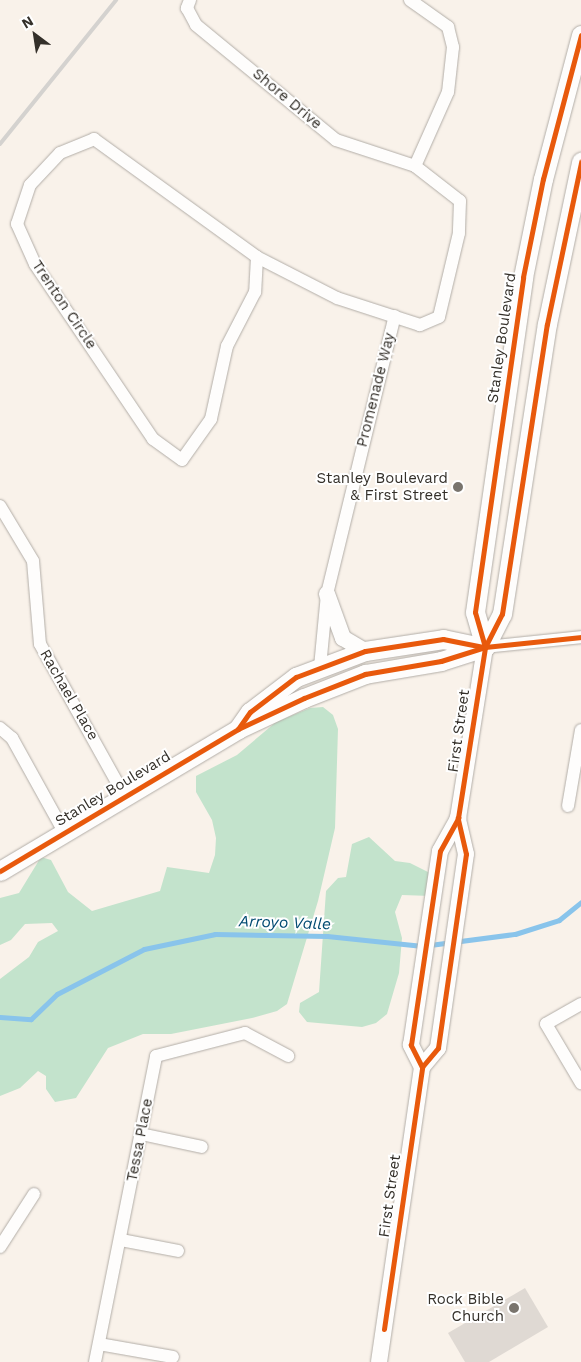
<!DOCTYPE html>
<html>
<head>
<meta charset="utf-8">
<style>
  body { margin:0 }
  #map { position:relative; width:581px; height:1362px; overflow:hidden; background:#f9f2ea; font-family:"Work Sans",sans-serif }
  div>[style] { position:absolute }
  .green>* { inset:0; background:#c3e3cc }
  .stream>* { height:5px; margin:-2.5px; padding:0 2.5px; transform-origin:2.5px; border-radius:2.5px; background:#89c4eb }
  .building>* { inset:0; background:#dfd9d3 }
  .roads { filter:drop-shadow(0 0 1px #b2ada7) drop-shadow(0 0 1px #b2ada7) }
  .minor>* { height:12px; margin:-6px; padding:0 6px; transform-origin:6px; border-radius:6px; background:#fefdfc }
  .tertiary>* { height:16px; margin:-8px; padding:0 8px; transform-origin:8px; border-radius:8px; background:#fefdfc }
  .secondary>* { height:19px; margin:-9.5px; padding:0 9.5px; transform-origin:9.5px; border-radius:9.5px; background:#fefdfc }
  .rail>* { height:4px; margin:-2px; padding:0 2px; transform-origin:2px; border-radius:2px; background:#d4d2cf }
  .cycleway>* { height:5px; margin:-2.5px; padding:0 2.5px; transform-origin:2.5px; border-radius:2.5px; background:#e8590c }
  .dots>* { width:14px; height:14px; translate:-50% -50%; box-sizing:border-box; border:2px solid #fff; border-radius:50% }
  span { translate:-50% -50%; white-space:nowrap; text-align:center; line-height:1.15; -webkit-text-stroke:4px #fff; paint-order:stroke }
  .street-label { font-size:15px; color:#34302a }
  .poi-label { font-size:15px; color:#34302a }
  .right { translate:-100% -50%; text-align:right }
  .water-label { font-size:16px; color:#014a71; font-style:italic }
  .north { position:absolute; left:10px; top:10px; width:50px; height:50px; -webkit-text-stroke:4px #fff; paint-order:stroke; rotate:329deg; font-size:14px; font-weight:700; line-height:20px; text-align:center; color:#34302a }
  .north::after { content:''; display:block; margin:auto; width:18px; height:22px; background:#34302a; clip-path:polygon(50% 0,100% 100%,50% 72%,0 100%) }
</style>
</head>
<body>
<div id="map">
  <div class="green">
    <i style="clip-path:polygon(323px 707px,333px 715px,338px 729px,335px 828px,318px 901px,287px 1004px,277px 1011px,252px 1018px,171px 1034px,143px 1034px,108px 1048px,76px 1098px,55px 1102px,46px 1089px,46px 1076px,38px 1071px,20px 1088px,0 1096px,0 979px,29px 957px,38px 942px,58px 931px,52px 923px,25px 924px,11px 940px,0 945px,0 898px,19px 893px,41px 857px,51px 860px,68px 892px,92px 911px,160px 891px,167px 867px,209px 873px,215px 855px,216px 838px,212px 820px,196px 792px,196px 776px,237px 755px,276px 722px,310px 708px)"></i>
    <i style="clip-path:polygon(369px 837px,395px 861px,410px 863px,430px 873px,431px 896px,402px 895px,395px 912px,402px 938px,399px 973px,387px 1014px,376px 1023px,362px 1027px,307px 1022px,299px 1012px,300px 1003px,319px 992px,326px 891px,338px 878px,346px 877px,352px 844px)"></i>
  </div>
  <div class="stream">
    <i style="left:0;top:1017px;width:31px;rotate:4deg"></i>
    <i style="left:31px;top:1019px;width:36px;rotate:-44deg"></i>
    <i style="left:57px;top:994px;width:98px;rotate:-27.3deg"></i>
    <i style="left:144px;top:949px;width:73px;rotate:-11.9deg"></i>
    <i style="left:215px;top:934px;width:112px;rotate:1deg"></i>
    <i style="left:327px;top:936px;width:96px;rotate:6deg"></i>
    <i style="left:422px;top:946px;width:94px;rotate:-7.4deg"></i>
    <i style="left:515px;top:934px;width:46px;rotate:-17.7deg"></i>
    <i style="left:559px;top:920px;width:28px;rotate:-39deg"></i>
  </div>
  <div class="building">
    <i style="clip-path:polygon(525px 1288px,548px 1327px,489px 1362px,465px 1362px,448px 1333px)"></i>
  </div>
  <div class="roads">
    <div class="minor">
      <i style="left:190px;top:0;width:9px;rotate:111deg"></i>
      <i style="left:187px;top:8px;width:19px;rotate:62deg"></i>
      <i style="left:196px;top:25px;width:181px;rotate:39.4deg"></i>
      <i style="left:336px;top:140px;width:83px;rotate:18.2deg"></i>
      <i style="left:415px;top:166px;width:57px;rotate:37.9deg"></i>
      <i style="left:460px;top:201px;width:32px;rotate:92deg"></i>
      <i style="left:459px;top:233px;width:86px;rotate:103.4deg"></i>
      <i style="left:439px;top:317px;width:21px;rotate:157deg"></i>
      <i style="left:420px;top:325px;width:87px;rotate:-162deg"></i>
      <i style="left:337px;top:298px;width:90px;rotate:-152.9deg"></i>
      <i style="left:410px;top:0;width:47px;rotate:35.4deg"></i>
      <i style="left:448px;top:27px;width:21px;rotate:76deg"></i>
      <i style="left:453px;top:47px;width:45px;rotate:96.3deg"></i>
      <i style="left:448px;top:92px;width:81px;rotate:114deg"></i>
      <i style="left:94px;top:139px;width:201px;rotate:35.9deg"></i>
      <i style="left:257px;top:257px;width:35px;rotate:93deg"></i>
      <i style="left:255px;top:292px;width:61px;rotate:117.4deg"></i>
      <i style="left:227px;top:346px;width:75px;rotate:102.4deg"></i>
      <i style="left:211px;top:419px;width:50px;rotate:125.3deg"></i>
      <i style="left:182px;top:460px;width:36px;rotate:-144deg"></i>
      <i style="left:153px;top:439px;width:211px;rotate:-124deg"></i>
      <i style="left:35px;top:264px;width:44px;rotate:-114.2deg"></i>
      <i style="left:17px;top:224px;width:41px;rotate:-71.6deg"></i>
      <i style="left:30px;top:185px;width:44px;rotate:-46.8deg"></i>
      <i style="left:60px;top:153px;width:37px;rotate:-22deg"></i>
      <i style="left:0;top:506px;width:64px;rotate:59deg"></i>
      <i style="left:33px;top:561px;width:83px;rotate:85.2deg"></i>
      <i style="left:40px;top:644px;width:175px;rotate:60.9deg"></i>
      <i style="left:485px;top:647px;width:97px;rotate:-5.9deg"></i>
      <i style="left:320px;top:667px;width:73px;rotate:-84.5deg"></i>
      <i style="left:327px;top:594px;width:286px;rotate:-76.3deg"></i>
      <i style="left:0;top:728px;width:16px;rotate:40deg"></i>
      <i style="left:12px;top:738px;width:107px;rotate:61deg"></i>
      <i style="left:568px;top:806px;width:77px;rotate:-80.3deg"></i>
      <i style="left:581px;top:1004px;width:40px;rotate:150.3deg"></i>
      <i style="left:546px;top:1024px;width:69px;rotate:59.3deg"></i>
      <i style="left:141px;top:1134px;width:62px;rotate:12deg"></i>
      <i style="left:121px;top:1240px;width:58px;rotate:10.9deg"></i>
      <i style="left:0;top:1247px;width:63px;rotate:-57.3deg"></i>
      <i style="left:99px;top:1344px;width:75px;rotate:10deg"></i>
      <i style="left:95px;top:1362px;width:312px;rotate:-78.7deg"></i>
      <i style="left:156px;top:1056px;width:92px;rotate:-14.5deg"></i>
      <i style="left:245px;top:1033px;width:49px;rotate:28.1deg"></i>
    </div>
    <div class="tertiary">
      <i style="left:327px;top:594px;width:47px;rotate:70deg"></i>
      <i style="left:343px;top:638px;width:26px;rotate:31deg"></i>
      <i style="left:422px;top:1067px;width:25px;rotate:-117deg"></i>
      <i style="left:411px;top:1045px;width:196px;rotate:-81.5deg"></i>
      <i style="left:440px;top:851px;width:38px;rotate:-61deg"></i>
      <i style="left:458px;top:818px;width:173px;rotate:-81deg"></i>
      <i style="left:379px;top:1362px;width:298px;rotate:-81.7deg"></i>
      <i style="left:422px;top:1067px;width:25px;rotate:-50deg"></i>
      <i style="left:438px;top:1048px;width:196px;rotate:-81.8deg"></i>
      <i style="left:466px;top:854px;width:37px;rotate:-103deg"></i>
    </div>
    <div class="secondary">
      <i style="left:485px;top:647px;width:36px;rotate:-106deg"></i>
      <i style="left:475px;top:612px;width:338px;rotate:-81.8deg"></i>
      <i style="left:523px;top:277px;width:100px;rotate:-78.5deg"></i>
      <i style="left:543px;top:179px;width:149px;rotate:-75.2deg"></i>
      <i style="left:238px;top:729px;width:21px;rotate:-55deg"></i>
      <i style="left:250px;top:712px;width:58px;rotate:-37.3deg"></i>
      <i style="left:296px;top:677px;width:74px;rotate:-20.6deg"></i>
      <i style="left:365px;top:651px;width:79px;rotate:-8.7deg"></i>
      <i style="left:443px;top:639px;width:40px;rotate:12deg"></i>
      <i style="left:0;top:871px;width:277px;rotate:-30.8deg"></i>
      <i style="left:238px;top:729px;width:73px;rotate:-25.2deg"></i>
      <i style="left:304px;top:698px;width:66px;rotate:-21.5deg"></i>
      <i style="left:365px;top:674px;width:77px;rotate:-9.7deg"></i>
      <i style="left:441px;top:661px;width:46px;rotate:-17.7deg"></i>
      <i style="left:485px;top:647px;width:37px;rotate:-63deg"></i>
      <i style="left:502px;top:614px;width:293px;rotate:-81.2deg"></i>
      <i style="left:547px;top:324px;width:166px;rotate:-78.1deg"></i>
    </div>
  </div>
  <div class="rail">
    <i style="left:0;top:144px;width:185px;rotate:-51.1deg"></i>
  </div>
  <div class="cycleway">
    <i style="left:485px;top:647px;width:36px;rotate:-106deg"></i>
    <i style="left:475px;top:612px;width:338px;rotate:-81.8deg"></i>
    <i style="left:523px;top:277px;width:100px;rotate:-78.5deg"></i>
    <i style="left:543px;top:179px;width:149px;rotate:-75.2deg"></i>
    <i style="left:238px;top:729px;width:21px;rotate:-55deg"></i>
    <i style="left:250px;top:712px;width:58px;rotate:-37.3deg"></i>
    <i style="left:296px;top:677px;width:74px;rotate:-20.6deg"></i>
    <i style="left:365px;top:651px;width:79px;rotate:-8.7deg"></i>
    <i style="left:443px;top:639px;width:41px;rotate:11.3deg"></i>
    <i style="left:0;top:871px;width:277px;rotate:-30.8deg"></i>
    <i style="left:238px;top:729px;width:73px;rotate:-25.2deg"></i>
    <i style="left:304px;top:698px;width:66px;rotate:-21.5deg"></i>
    <i style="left:365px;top:674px;width:77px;rotate:-9.7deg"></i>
    <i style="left:441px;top:661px;width:46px;rotate:-17.7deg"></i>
    <i style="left:485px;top:647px;width:97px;rotate:-5.9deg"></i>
    <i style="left:422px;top:1067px;width:25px;rotate:-117deg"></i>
    <i style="left:411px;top:1045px;width:196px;rotate:-81.5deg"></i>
    <i style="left:440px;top:851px;width:38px;rotate:-61deg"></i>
    <i style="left:458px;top:818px;width:173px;rotate:-81deg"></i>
    <i style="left:485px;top:647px;width:37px;rotate:-63deg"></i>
    <i style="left:502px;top:614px;width:293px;rotate:-81.2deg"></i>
    <i style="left:547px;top:324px;width:166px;rotate:-78.1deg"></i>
    <i style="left:384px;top:1329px;width:265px;rotate:-81.7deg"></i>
    <i style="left:422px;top:1067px;width:25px;rotate:-50deg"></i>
    <i style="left:438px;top:1048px;width:196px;rotate:-81.8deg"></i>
    <i style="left:466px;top:854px;width:37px;rotate:-103deg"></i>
  </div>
  <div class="dots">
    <i style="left:458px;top:487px;background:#79746d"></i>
    <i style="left:514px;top:1308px;background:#79746d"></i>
  </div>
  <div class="street-label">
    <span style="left:287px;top:99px;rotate:40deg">Shore Drive</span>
    <span style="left:64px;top:305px;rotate:56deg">Trenton Circle</span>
    <span style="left:502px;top:338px;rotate:-82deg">Stanley Boulevard</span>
    <span style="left:376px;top:390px;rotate:-76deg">Promenade Way</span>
    <span style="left:69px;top:695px;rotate:60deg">Rachael Place</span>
    <span style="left:459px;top:731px;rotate:-82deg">First Street</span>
    <span style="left:113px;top:789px;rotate:-31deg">Stanley Boulevard</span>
    <span style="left:140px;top:1140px;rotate:-79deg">Tessa Place</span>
    <span style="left:390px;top:1196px;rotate:-82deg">First Street</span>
  </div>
  <div class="poi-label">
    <span class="right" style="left:448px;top:487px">Stanley Boulevard<br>&amp; First Street</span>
    <span class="right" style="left:504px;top:1308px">Rock Bible<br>Church</span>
  </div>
  <div class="water-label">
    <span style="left:285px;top:923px;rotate:2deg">Arroyo Valle</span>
  </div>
  <div class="north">N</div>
</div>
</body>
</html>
